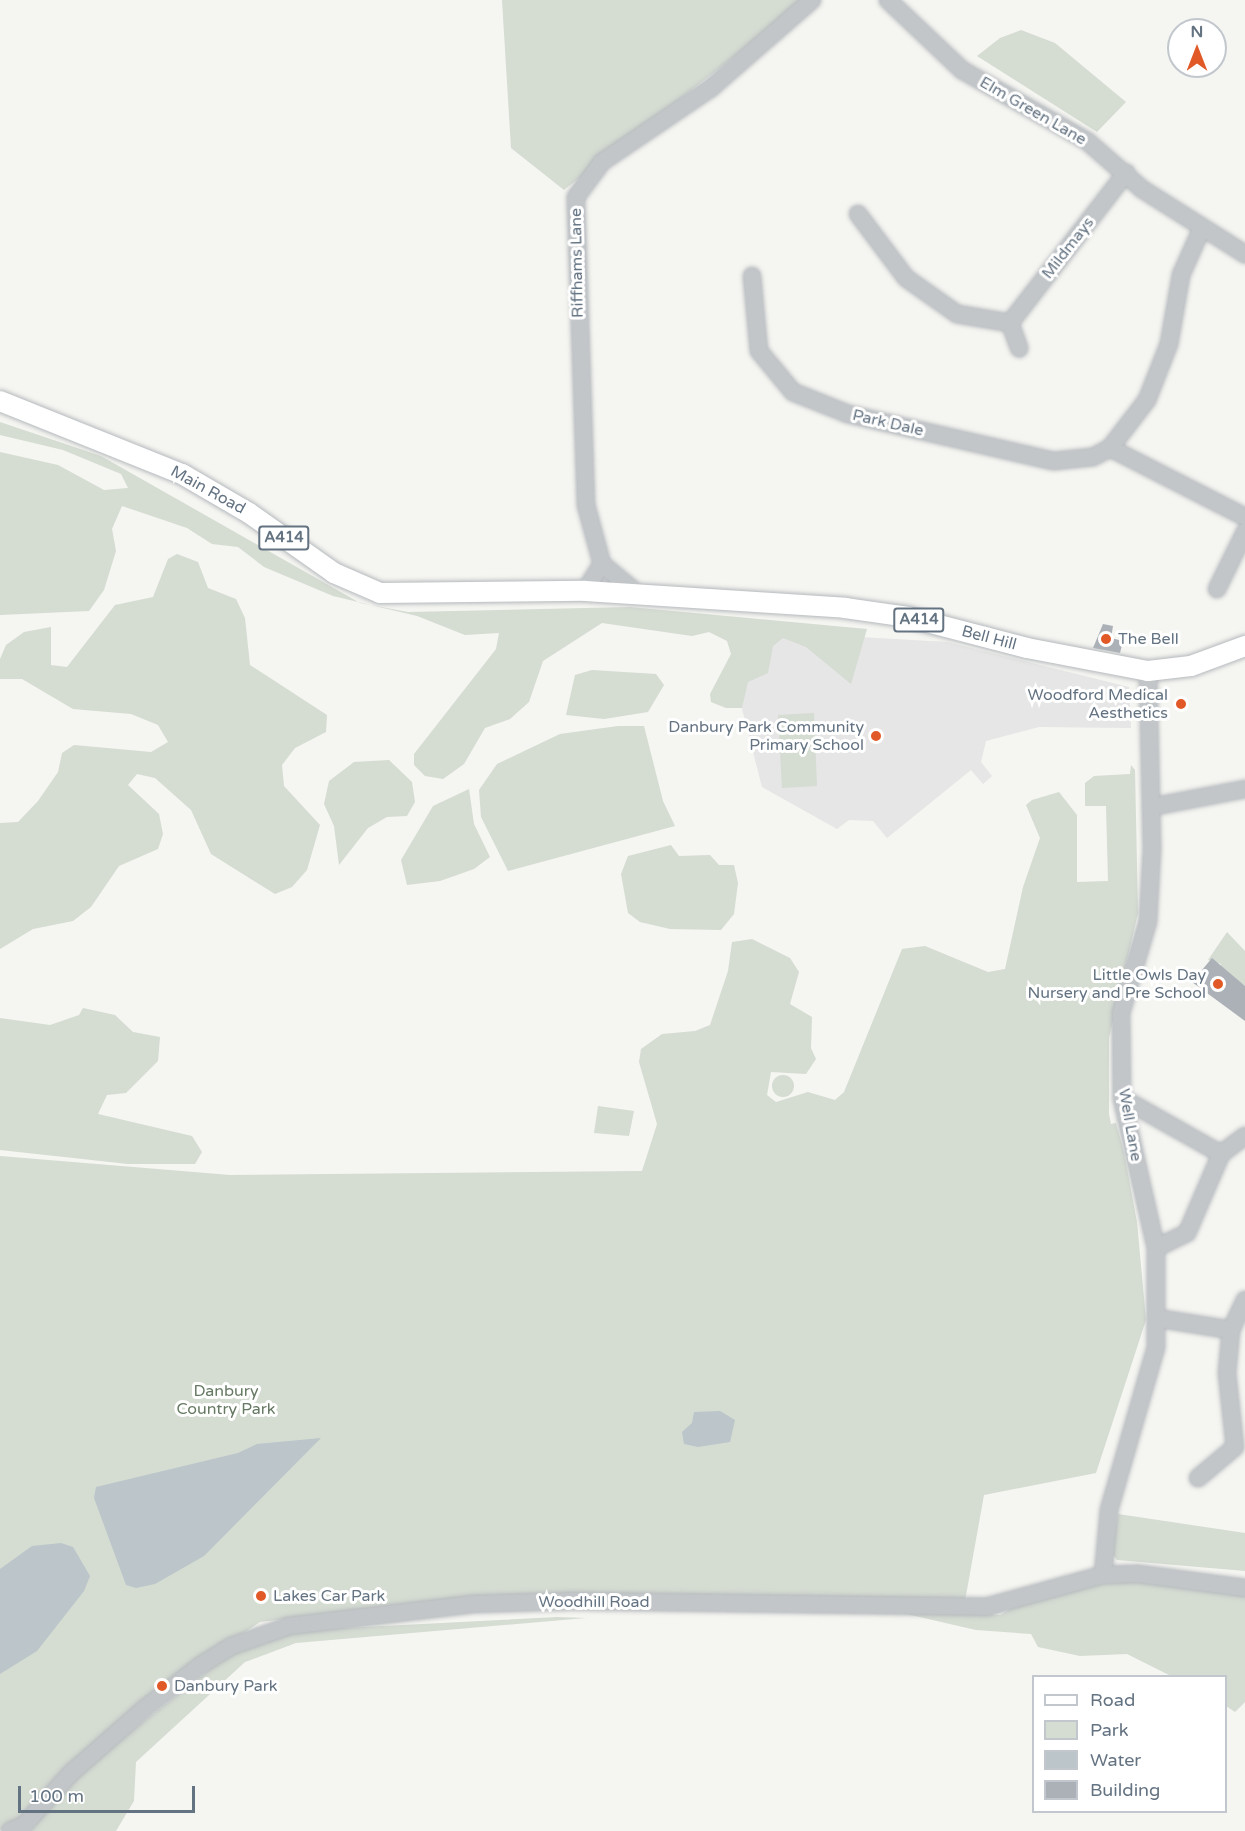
<!DOCTYPE html>
<html>
<head>
<meta charset="utf-8">
<style>
  body { margin:0 }
  #map { position:relative; width:1245px; height:1831px; overflow:hidden; background:#f5f5f1; font-family:"Varela Round",sans-serif }
  div>[style] { position:absolute }
  .built>* { inset:0; background:#e5e6e5 }
  .green>* { inset:0; background:#d5dcd2 }
  .round { border-radius:50% }
  .water>* { inset:0; background:#bbc5ca }
  .building>* { inset:0; background:#abb1b7 }
  .roads { filter:drop-shadow(0 0 2px #b5b9bd) drop-shadow(0 0 2px #b5b9bd) }
  .minor>* { height:16px; margin:-8px; padding:0 8px; transform-origin:8px; border-radius:8px; background:#c2c6c9 }
  .major>* { height:20px; margin:-10px; padding:0 10px; transform-origin:10px; border-radius:10px; background:#fff }
  .dots>* { width:16px; height:16px; translate:-50% -50%; box-sizing:border-box; border:3px solid #fff; border-radius:50% }
  span { translate:-50% -50%; white-space:nowrap; text-align:center; line-height:1.15; -webkit-text-stroke:6px #fff; paint-order:stroke }
  .shield-label span { padding:2px 4px; background:#fff; border:2px solid; border-radius:4px; -webkit-text-stroke-width:0 }
  .shield-label { font-size:15px; color:#647382; font-weight:700 }
  .street-label { font-size:16px; color:#647382 }
  .poi-label { font-size:16px; color:#647382 }
  .left { translate:0 -50%; text-align:left }
  .right { translate:-100% -50%; text-align:right }
  .park-label { font-size:16px; color:#667963 }
  .legend { position:absolute; left:1032px; top:1675px; width:195px; height:138px; box-sizing:border-box; background:#fff; border:2px solid #c1c7cd; margin:0; padding:8px 10px; list-style:none; font-size:18px; color:#647382 }
  .legend li { display:flex; align-items:center; gap:12px; height:30px }
  .legend b { width:30px; border:2px solid #c1c7cd }
  .north { position:absolute; left:1167px; top:18px; width:60px; height:60px; box-sizing:border-box; background:#fff; border:2px solid #c1c7cd; border-radius:50%; rotate:0deg; font-size:16px; font-weight:700; line-height:24px; text-align:center; color:#647382 }
  .north::after { content:''; display:block; margin:auto; width:21px; height:27px; background:#e05926; clip-path:polygon(50% 0,100% 100%,50% 72%,0 100%) }
  .scale { position:absolute; left:18px; top:1786px; width:177px; height:27px; box-sizing:border-box; border:3px solid #647382; border-top:0; padding-left:8px; font-size:18px; line-height:21px; white-space:nowrap; color:#647382; -webkit-text-stroke:4px #fff; paint-order:stroke }
</style>
</head>
<body>
<div id="map">
  <div class="built">
    <i style="clip-path:polygon(755px 631px,947px 642px,1129px 687px,1131px 728px,1039px 727px,986px 741px,981px 762px,992px 776px,983px 784px,971px 770px,887px 838px,873px 821px,849px 820px,837px 829px,762px 787px,740px 701px,748px 682px)"></i>
  </div>
  <div class="green">
    <i style="clip-path:polygon(502px 0,806px 0,564px 190px,511px 148px)"></i>
    <i style="clip-path:polygon(1021px 30px,1055px 43px,1126px 102px,1097px 132px,977px 56px,1000px 38px)"></i>
    <i style="clip-path:polygon(0 422px,101px 456px,360px 603px,408px 612px,630px 607px,867px 629px,851px 684px,806px 647px,783px 638px,773px 646px,768px 673px,748px 682px,742px 708px,726px 708px,711px 702px,710px 694px,731px 654px,727px 641px,709px 632px,692px 636px,602px 623px,543px 661px,529px 702px,510px 719px,485px 728px,464px 764px,443px 779px,425px 776px,414px 765px,414px 754px,496px 649px,499px 633px,465px 635px,417px 616px,333px 596px,264px 567px,238px 547px,212px 544px,187px 528px,122px 506px,112px 529px,116px 551px,104px 590px,89px 611px,0 615px,0 452px,58px 465px,104px 490px,128px 488px,121px 474px,63px 450px,0 435px)"></i>
    <i style="clip-path:polygon(177px 554px,198px 562px,208px 588px,236px 599px,245px 618px,250px 665px,327px 715px,326px 732px,295px 748px,282px 765px,284px 786px,320px 825px,307px 870px,292px 887px,275px 894px,211px 854px,191px 810px,155px 778px,137px 774px,128px 785px,159px 814px,163px 834px,158px 849px,119px 866px,91px 907px,73px 921px,33px 929px,0 949px,0 823px,18px 822px,38px 801px,58px 772px,62px 753px,74px 745px,151px 752px,168px 742px,158px 725px,131px 714px,73px 709px,22px 679px,0 679px,0 659px,6px 645px,24px 632px,51px 627px,51px 665px,67px 667px,115px 605px,153px 597px,168px 559px)"></i>
    <i style="clip-path:polygon(592px 670px,656px 674px,664px 685px,648px 712px,604px 719px,566px 715px,575px 675px)"></i>
    <i style="clip-path:polygon(814px 713px,817px 786px,782px 788px,778px 715px)"></i>
    <i style="clip-path:polygon(618px 726px,644px 726px,663px 801px,675px 826px,508px 871px,481px 817px,479px 790px,497px 764px,560px 734px)"></i>
    <i style="clip-path:polygon(389px 760px,412px 782px,415px 802px,407px 816px,387px 817px,368px 828px,339px 865px,334px 826px,324px 804px,329px 781px,354px 762px)"></i>
    <i style="clip-path:polygon(1131px 765px,1135px 770px,1138px 913px,1109px 1038px,1109px 1114px,1111px 1124px,1116px 1123px,1124px 1152px,1137px 1222px,1146px 1320px,1096px 1473px,984px 1495px,965px 1601px,459px 1599px,260px 1622px,174px 1679px,20px 1821px,0 1830px,0 1156px,230px 1175px,642px 1171px,657px 1124px,639px 1062px,641px 1049px,662px 1034px,695px 1031px,710px 1025px,728px 971px,732px 942px,752px 939px,790px 958px,799px 972px,790px 1004px,812px 1017px,811px 1048px,816px 1059px,806px 1074px,771px 1072px,767px 1095px,776px 1102px,808px 1092px,835px 1100px,844px 1092px,902px 949px,925px 946px,988px 972px,1005px 969px,1023px 887px,1040px 838px,1026px 805px,1032px 800px,1059px 792px,1077px 815px,1077px 882px,1108px 881px,1106px 806px,1085px 806px,1085px 783px,1094px 776px,1130px 774px)"></i>
    <i style="clip-path:polygon(469px 789px,474px 824px,490px 857px,474px 869px,440px 881px,407px 885px,401px 860px,433px 806px)"></i>
    <i style="clip-path:polygon(671px 845px,679px 856px,710px 855px,719px 865px,734px 865px,738px 883px,734px 914px,721px 930px,670px 929px,640px 922px,628px 913px,621px 874px,628px 856px)"></i>
    <i style="clip-path:polygon(1227px 932px,1245px 951px,1245px 986px,1220px 968px,1221px 964px,1208px 960px)"></i>
    <i style="clip-path:polygon(83px 1008px,115px 1015px,133px 1032px,160px 1037px,158px 1061px,126px 1093px,107px 1095px,98px 1114px,192px 1136px,202px 1152px,195px 1164px,128px 1164px,0 1150px,0 1018px,50px 1025px,79px 1015px)"></i>
    <i class="round" style="left:772px;top:1075px;width:22px;height:22px"></i>
    <i style="clip-path:polygon(598px 1106px,634px 1111px,629px 1136px,594px 1133px)"></i>
    <i style="clip-path:polygon(1118px 1514px,1245px 1533px,1245px 1571px,1117px 1560px,1111px 1553px)"></i>
    <i style="clip-path:polygon(1136px 1581px,1245px 1593px,1245px 1702px,1235px 1712px,1226px 1706px,1226px 1676px,1171px 1676px,1127px 1654px,1080px 1656px,1038px 1647px,1031px 1634px,976px 1630px,867px 1605px,1000px 1615px,1023px 1602px,1097px 1584px)"></i>
    <i style="clip-path:polygon(557px 1617px,586px 1618px,296px 1643px,245px 1662px,136px 1762px,134px 1801px,116px 1831px,30px 1831px,82px 1770px,228px 1655px,265px 1632px)"></i>
  </div>
  <div class="water">
    <i style="clip-path:polygon(720px 1411px,735px 1420px,730px 1442px,698px 1447px,684px 1444px,682px 1432px,692px 1423px,694px 1412px)"></i>
    <i style="clip-path:polygon(321px 1438px,204px 1556px,155px 1584px,136px 1588px,126px 1585px,94px 1498px,96px 1487px,238px 1453px,257px 1444px)"></i>
    <i style="clip-path:polygon(61px 1543px,73px 1547px,90px 1576px,84px 1591px,37px 1651px,0 1674px,0 1569px,32px 1546px)"></i>
  </div>
  <div class="building">
    <i style="clip-path:polygon(1103px 624px,1113px 626px,1111px 638px,1123px 641px,1120px 653px,1093px 648px)"></i>
    <i style="clip-path:polygon(1212px 958px,1245px 986px,1245px 1021px,1192px 982px)"></i>
  </div>
  <div class="roads">
    <div class="minor">
      <i style="left:888px;top:0;width:102px;rotate:43.4deg"></i>
      <i style="left:962px;top:70px;width:144px;rotate:29.6deg"></i>
      <i style="left:1087px;top:141px;width:73px;rotate:41.1deg"></i>
      <i style="left:1142px;top:189px;width:122px;rotate:32.3deg"></i>
      <i style="left:858px;top:214px;width:80px;rotate:53.1deg"></i>
      <i style="left:906px;top:278px;width:62px;rotate:35.2deg"></i>
      <i style="left:957px;top:314px;width:54px;rotate:9.6deg"></i>
      <i style="left:1010px;top:323px;width:190px;rotate:-52.3deg"></i>
      <i style="left:752px;top:276px;width:75px;rotate:84.7deg"></i>
      <i style="left:759px;top:351px;width:53px;rotate:50.3deg"></i>
      <i style="left:793px;top:392px;width:59px;rotate:21.8deg"></i>
      <i style="left:848px;top:414px;width:211px;rotate:12.9deg"></i>
      <i style="left:1054px;top:461px;width:39px;rotate:-6deg"></i>
      <i style="left:1093px;top:457px;width:19px;rotate:-28deg"></i>
      <i style="left:1110px;top:448px;width:61px;rotate:-52.4deg"></i>
      <i style="left:1147px;top:400px;width:60px;rotate:-68.6deg"></i>
      <i style="left:1169px;top:344px;width:70px;rotate:-80.1deg"></i>
      <i style="left:1181px;top:275px;width:49px;rotate:-66deg"></i>
      <i style="left:1010px;top:323px;width:27px;rotate:70deg"></i>
      <i style="left:1110px;top:448px;width:152px;rotate:27.1deg"></i>
      <i style="left:1217px;top:589px;width:64px;rotate:-63.8deg"></i>
      <i style="left:585px;top:591px;width:32px;rotate:-58deg"></i>
      <i style="left:638px;top:594px;width:47px;rotate:-140.2deg"></i>
      <i style="left:602px;top:564px;width:61px;rotate:-105.2deg"></i>
      <i style="left:586px;top:505px;width:308px;rotate:-91.9deg"></i>
      <i style="left:576px;top:197px;width:44px;rotate:-53.4deg"></i>
      <i style="left:602px;top:162px;width:132px;rotate:-34.2deg"></i>
      <i style="left:711px;top:88px;width:134px;rotate:-41.1deg"></i>
      <i style="left:1151px;top:807px;width:96px;rotate:-10.8deg"></i>
      <i style="left:1122px;top:1098px;width:114px;rotate:29.5deg"></i>
      <i style="left:1156px;top:1248px;width:34px;rotate:-26deg"></i>
      <i style="left:1187px;top:1233px;width:86px;rotate:-66.7deg"></i>
      <i style="left:1221px;top:1154px;width:30px;rotate:-37deg"></i>
      <i style="left:1156px;top:1318px;width:76px;rotate:9.1deg"></i>
      <i style="left:1198px;top:1478px;width:48px;rotate:-40deg"></i>
      <i style="left:1235px;top:1447px;width:74px;rotate:-96.2deg"></i>
      <i style="left:1227px;top:1373px;width:43px;rotate:-84.7deg"></i>
      <i style="left:1231px;top:1330px;width:33px;rotate:-65deg"></i>
      <i style="left:1103px;top:1575px;width:65px;rotate:-84.7deg"></i>
      <i style="left:1109px;top:1510px;width:170px;rotate:-73.9deg"></i>
      <i style="left:1156px;top:1347px;width:99px;rotate:-90deg"></i>
      <i style="left:1156px;top:1248px;width:154px;rotate:-102.8deg"></i>
      <i style="left:1122px;top:1098px;width:85px;rotate:-90.7deg"></i>
      <i style="left:1121px;top:1013px;width:96px;rotate:-73.6deg"></i>
      <i style="left:1148px;top:921px;width:72px;rotate:-86.8deg"></i>
      <i style="left:1152px;top:849px;width:178px;rotate:-91.3deg"></i>
      <i style="left:10px;top:1831px;width:15px;rotate:-23deg"></i>
      <i style="left:24px;top:1825px;width:70px;rotate:-47.9deg"></i>
      <i style="left:71px;top:1773px;width:97px;rotate:-41.2deg"></i>
      <i style="left:144px;top:1709px;width:72px;rotate:-37.7deg"></i>
      <i style="left:201px;top:1665px;width:36px;rotate:-32deg"></i>
      <i style="left:232px;top:1646px;width:60px;rotate:-19.3deg"></i>
      <i style="left:289px;top:1626px;width:186px;rotate:-6.8deg"></i>
      <i style="left:474px;top:1604px;width:99px;rotate:-1.7deg"></i>
      <i style="left:573px;top:1601px;width:413px;rotate:0.8deg"></i>
      <i style="left:986px;top:1607px;width:121px;rotate:-15.3deg"></i>
      <i style="left:1103px;top:1575px;width:36px;rotate:-2deg"></i>
      <i style="left:1139px;top:1574px;width:107px;rotate:7.5deg"></i>
    </div>
    <div class="major">
      <i style="left:0;top:401px;width:196px;rotate:21.9deg"></i>
      <i style="left:182px;top:474px;width:78px;rotate:30.2deg"></i>
      <i style="left:249px;top:513px;width:104px;rotate:35.2deg"></i>
      <i style="left:334px;top:573px;width:50px;rotate:23.5deg"></i>
      <i style="left:380px;top:593px;width:205px;rotate:-0.6deg"></i>
      <i style="left:585px;top:591px;width:261px;rotate:3.7deg"></i>
      <i style="left:845px;top:608px;width:64px;rotate:8.1deg"></i>
      <i style="left:908px;top:617px;width:123px;rotate:14.6deg"></i>
      <i style="left:1027px;top:648px;width:123px;rotate:10.8deg"></i>
      <i style="left:1148px;top:671px;width:43px;rotate:-6.6deg"></i>
      <i style="left:1191px;top:666px;width:58px;rotate:-20.3deg"></i>
    </div>
  </div>
  <div class="dots">
    <i style="left:1106px;top:639px;background:#e05926"></i>
    <i style="left:1181px;top:704px;background:#e05926"></i>
    <i style="left:876px;top:736px;background:#e05926"></i>
    <i style="left:1218px;top:984px;background:#e05926"></i>
    <i style="left:261px;top:1596px;background:#e05926"></i>
    <i style="left:162px;top:1686px;background:#e05926"></i>
  </div>
  <div class="shield-label">
    <span style="left:284px;top:538px">A414</span>
    <span style="left:919px;top:620px">A414</span>
  </div>
  <div class="street-label">
    <span style="left:1033px;top:111px;rotate:30deg">Elm Green Lane</span>
    <span style="left:1068px;top:248px;rotate:-52deg">Mildmays</span>
    <span style="left:577px;top:263px;rotate:-91deg">Riffhams Lane</span>
    <span style="left:888px;top:423px;rotate:13deg">Park Dale</span>
    <span style="left:208px;top:490px;rotate:29deg">Main Road</span>
    <span style="left:989px;top:638px;rotate:15deg">Bell Hill</span>
    <span style="left:1130px;top:1125px;rotate:80deg">Well Lane</span>
    <span style="left:594px;top:1602px">Woodhill Road</span>
  </div>
  <div class="poi-label">
    <span class="left" style="left:1118px;top:639px">The Bell</span>
    <span class="right" style="left:1168px;top:704px">Woodford Medical<br>Aesthetics</span>
    <span class="right" style="left:864px;top:736px">Danbury Park Community<br>Primary School</span>
    <span class="right" style="left:1206px;top:984px">Little Owls Day<br>Nursery and Pre School</span>
    <span class="left" style="left:273px;top:1596px">Lakes Car Park</span>
    <span class="left" style="left:174px;top:1686px">Danbury Park</span>
  </div>
  <div class="park-label">
    <span style="left:226px;top:1400px">Danbury<br>Country Park</span>
  </div>
  <ul class="legend">
  <li><b style="height:8px;background:#fff"></b>Road</li>
  <li><b style="height:16px;background:#d5dcd2"></b>Park</li>
  <li><b style="height:16px;background:#bbc5ca"></b>Water</li>
  <li><b style="height:16px;background:#abb1b7"></b>Building</li>
  </ul>
  <div class="north">N</div>
  <div class="scale">100 m</div>
</div>
</body>
</html>
